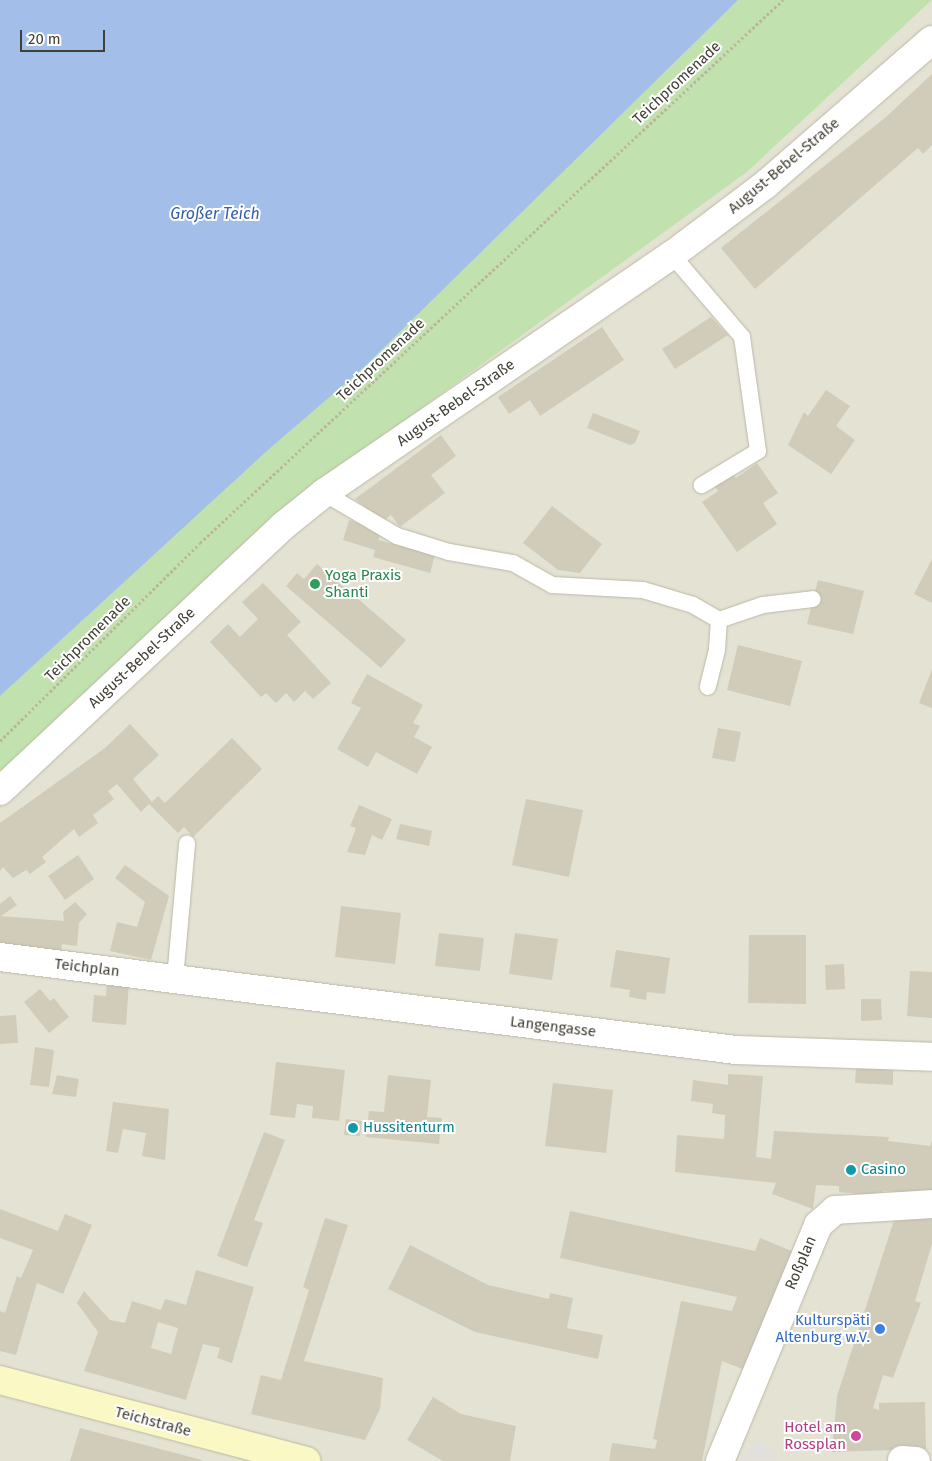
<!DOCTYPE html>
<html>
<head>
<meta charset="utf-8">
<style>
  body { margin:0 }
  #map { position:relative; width:932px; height:1461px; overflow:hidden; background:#f0efe3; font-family:"Fira Sans",sans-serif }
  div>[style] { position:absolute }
  .residential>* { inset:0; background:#e4e2d2 }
  .green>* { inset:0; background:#c1e2af }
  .parking>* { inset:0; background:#e1e0dc }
  .water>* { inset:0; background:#a3bfe9 }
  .building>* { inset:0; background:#d1ccba }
  .path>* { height:3px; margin-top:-1.5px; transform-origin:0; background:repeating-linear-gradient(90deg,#bbb699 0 2.5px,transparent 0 5px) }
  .roads { filter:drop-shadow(0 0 1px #bbb8a7) drop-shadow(0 0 1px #bbb8a7) }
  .lane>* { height:16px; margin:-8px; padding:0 8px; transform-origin:8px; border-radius:8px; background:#fff }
  .street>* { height:28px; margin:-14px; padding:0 14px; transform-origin:14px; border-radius:14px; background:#fff }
  .secondary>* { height:28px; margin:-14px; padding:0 14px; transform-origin:14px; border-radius:14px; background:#faf8c4 }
  .dots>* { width:14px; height:14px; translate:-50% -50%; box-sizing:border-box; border:2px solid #fff; border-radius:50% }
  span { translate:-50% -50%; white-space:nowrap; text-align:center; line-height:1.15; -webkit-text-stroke:4px #fff; paint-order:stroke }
  .street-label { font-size:15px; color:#423f34 }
  .leisure-label { font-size:15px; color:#27864d }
  .left { translate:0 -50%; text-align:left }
  .culture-label { font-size:15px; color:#0d838f }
  .shop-label { font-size:15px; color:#366cbe }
  .right { translate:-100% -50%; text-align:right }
  .hotel-label { font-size:15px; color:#b23c85 }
  .water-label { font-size:16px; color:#3760a4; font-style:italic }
  .scale { position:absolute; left:20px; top:30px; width:85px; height:22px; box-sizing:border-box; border:2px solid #423f34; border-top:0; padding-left:6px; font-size:15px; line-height:18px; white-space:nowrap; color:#423f34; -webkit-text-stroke:4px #fff; paint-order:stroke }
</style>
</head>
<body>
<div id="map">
  <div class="residential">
    <i style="clip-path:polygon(932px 0,932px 1461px,0 1461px,0 776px,291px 503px,747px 172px)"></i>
  </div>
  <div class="green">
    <i style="clip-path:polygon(0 0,932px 0,747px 172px,291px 503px,0 776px)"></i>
  </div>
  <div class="parking">
    <i style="clip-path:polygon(759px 1440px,780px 1458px,739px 1461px)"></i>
  </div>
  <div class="water">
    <i style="clip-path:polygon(0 0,738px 0,361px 370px,269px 449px,0 696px)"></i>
  </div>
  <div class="building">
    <i style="clip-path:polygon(932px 74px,932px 145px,923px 154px,918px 148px,755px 289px,721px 248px,886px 117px)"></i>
    <i style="clip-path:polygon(711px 317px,728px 335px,675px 369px,662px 349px)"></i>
    <i style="clip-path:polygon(602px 327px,624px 360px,540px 416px,530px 400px,509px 414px,498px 397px)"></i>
    <i style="clip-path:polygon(826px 390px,850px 406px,836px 426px,855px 440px,831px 474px,788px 445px,804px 412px,808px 416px)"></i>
    <i style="clip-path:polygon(593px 413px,640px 431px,635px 443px,630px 445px,587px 428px)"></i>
    <i style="clip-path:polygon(441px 435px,456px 456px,431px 475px,445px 493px,400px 527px,391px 515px,383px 521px,355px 499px)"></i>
    <i style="clip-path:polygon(757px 463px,778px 493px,763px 503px,777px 524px,737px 552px,702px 502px,718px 491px,714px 485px,732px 473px,736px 478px)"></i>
    <i style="clip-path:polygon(552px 506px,602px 544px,580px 573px,558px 570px,523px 543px)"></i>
    <i style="clip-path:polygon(349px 520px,382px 531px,378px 540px,435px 555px,430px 573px,373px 557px,375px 550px,343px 540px)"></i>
    <i style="clip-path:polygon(932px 559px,932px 603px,914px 594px)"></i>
    <i style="clip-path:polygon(317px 564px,406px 640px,381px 668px,286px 586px,297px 573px,304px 579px)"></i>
    <i style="clip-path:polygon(818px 580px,864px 591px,853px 634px,807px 624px)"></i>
    <i style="clip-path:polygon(263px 583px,301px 622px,287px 635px,331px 683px,313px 699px,305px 691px,294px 702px,286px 693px,276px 703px,266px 693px,261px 697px,210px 642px,228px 624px,240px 637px,258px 619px,242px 602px)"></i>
    <i style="clip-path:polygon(738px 645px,802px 661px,790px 706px,727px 690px)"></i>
    <i style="clip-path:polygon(932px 669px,932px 708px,919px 703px)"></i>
    <i style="clip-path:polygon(367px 674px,423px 705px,413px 723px,420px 726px,414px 737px,432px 747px,417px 774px,376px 752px,368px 767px,337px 749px,361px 708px,351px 703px)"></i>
    <i style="clip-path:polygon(130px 724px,159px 755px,133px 779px,152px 802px,158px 796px,165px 803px,232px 738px,262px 769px,193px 837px,184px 827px,178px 833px,149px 804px,141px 812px,117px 784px,108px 791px,114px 799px,93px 815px,98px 823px,79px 837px,74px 829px,42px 857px,46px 862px,30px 874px,26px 870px,13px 878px,3px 867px,0 871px,0 823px,105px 748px)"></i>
    <i style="clip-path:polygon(718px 728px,741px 732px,735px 762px,712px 758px)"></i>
    <i style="clip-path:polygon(526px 799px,583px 810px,569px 877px,512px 865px)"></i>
    <i style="clip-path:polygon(359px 805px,392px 819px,382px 840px,372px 835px,365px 855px,347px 852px,356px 828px,350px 826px)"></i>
    <i style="clip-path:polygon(400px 824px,432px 831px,429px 846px,396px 839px)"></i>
    <i style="clip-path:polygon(78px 855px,94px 879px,65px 900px,48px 876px)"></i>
    <i style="clip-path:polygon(125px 865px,169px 896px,151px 960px,110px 951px,117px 922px,137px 927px,145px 902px,115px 878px)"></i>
    <i style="clip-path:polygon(10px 896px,17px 905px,1px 916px,64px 921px,63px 912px,75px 902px,87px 914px,79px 923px,77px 946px,62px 944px,61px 954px,0 947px,0 904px)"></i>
    <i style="clip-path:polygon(341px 906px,401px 913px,395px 964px,335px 957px)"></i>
    <i style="clip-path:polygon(439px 933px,484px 938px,480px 971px,435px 966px)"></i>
    <i style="clip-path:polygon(515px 933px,558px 939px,552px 980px,509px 974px)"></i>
    <i style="clip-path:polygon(749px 935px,806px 935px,806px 1004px,748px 1003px)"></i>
    <i style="clip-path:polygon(616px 950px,670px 958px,665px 994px,647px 992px,646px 1000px,629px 997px,630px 990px,610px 987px)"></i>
    <i style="clip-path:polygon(844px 964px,845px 989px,826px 990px,825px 965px)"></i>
    <i style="clip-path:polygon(910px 971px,932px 972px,932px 1018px,907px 1016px)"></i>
    <i style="clip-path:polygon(107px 982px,129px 983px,126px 1025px,92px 1022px,94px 995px,106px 996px)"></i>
    <i style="clip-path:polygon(40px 989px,50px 1001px,54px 998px,69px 1017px,49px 1033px,24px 1002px)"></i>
    <i style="clip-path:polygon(861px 999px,881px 999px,882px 1020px,861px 1021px)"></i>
    <i style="clip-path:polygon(16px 1015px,18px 1043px,0 1044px,0 1016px)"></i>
    <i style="clip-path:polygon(35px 1047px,54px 1050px,49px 1087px,30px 1085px)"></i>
    <i style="clip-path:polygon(276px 1062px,345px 1070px,339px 1121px,312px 1118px,313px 1106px,297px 1104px,295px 1118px,270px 1115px)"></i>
    <i style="clip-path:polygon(856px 1067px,893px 1069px,893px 1085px,855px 1083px)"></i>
    <i style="clip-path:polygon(728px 1074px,763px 1076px,756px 1157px,771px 1159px,774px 1131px,889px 1137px,888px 1141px,930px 1146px,932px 1141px,932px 1195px,883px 1191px,883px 1196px,839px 1192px,839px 1186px,816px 1185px,813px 1209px,772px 1194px,776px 1183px,675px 1172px,677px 1135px,724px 1139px,725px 1115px,712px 1113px,713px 1104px,691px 1101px,693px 1080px,728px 1085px)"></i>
    <i style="clip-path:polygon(57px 1075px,79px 1079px,76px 1097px,52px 1094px)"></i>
    <i style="clip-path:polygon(388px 1075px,431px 1080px,427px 1117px,442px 1118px,439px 1144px,366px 1137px,369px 1111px,384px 1112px)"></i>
    <i style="clip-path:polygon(553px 1083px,613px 1090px,606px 1153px,545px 1146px)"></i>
    <i style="clip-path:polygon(113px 1102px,169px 1109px,165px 1160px,142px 1156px,146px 1133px,123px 1129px,118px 1153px,106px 1151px)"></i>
    <i style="clip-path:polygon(346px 1119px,362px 1121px,360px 1136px,344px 1135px)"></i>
    <i style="clip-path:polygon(264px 1132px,285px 1140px,254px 1220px,263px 1223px,247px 1267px,217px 1256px)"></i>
    <i style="clip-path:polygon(0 1209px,58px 1231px,65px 1214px,92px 1225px,63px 1294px,37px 1283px,16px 1355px,0 1351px,0 1311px,5px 1313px,17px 1276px,21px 1278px,33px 1250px,0 1238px)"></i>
    <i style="clip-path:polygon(570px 1211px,755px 1251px,760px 1238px,799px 1254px,753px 1373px,722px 1361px,702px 1461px,609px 1461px,612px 1443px,655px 1449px,657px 1440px,653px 1439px,681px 1301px,732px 1311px,737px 1297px,560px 1258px)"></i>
    <i style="clip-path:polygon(897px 1211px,932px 1211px,932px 1244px,915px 1301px,921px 1303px,893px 1378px,883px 1375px,873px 1408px,879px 1410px,879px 1403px,925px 1402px,926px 1449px,832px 1452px,837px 1396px)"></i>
    <i style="clip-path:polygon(325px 1218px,348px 1225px,304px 1361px,383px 1378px,380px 1409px,365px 1440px,251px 1414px,261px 1375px,281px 1380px,309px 1290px,303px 1287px)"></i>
    <i style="clip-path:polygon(410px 1245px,488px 1285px,549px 1299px,550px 1293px,573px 1298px,567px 1328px,603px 1335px,598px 1359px,475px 1332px,388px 1289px)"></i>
    <i style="clip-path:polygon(evenodd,196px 1270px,254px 1287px,232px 1363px,217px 1358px,220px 1348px,203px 1344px,186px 1400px,84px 1371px,98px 1332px,77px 1303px,84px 1291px,110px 1320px,125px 1323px,132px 1301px,161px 1310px,165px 1299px,186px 1305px,196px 1270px,158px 1322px,178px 1328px,171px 1354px,151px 1348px,158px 1322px)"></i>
    <i style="clip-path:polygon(433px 1397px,461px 1414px,516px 1426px,510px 1461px,443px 1461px,407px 1440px)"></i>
    <i style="clip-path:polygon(80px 1428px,202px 1460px,202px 1461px,70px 1461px)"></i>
  </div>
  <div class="path">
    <i style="left:0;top:741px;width:281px;rotate:-44.7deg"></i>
    <i style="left:200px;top:543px;width:797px;rotate:-42.97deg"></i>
  </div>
  <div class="roads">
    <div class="lane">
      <i style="left:672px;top:255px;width:108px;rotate:49.5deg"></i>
      <i style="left:742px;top:337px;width:115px;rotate:82deg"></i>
      <i style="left:758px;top:451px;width:66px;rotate:148.7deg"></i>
      <i style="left:324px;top:493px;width:85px;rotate:30.5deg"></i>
      <i style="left:397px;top:536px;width:54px;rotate:17.1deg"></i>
      <i style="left:449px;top:552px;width:65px;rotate:9.8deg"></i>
      <i style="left:513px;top:563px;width:45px;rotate:29.4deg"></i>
      <i style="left:552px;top:585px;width:91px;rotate:3.1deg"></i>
      <i style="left:643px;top:590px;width:52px;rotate:16.7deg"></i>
      <i style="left:693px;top:605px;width:30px;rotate:30deg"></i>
      <i style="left:719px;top:620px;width:30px;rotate:94deg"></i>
      <i style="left:717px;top:650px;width:38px;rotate:104deg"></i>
      <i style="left:719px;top:620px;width:46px;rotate:-18.8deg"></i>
      <i style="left:763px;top:605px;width:50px;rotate:-6.8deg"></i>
      <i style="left:175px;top:979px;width:136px;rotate:-84.9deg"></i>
    </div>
    <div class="street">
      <i style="left:0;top:791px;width:388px;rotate:-43.1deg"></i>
      <i style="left:283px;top:526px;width:53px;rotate:-38.8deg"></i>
      <i style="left:324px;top:493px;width:422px;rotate:-34.4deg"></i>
      <i style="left:672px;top:255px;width:116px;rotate:-37deg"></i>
      <i style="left:765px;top:185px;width:221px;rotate:-41deg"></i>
      <i style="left:0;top:957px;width:742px;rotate:7.2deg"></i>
      <i style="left:736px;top:1050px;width:196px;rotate:2deg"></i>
      <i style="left:902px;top:1460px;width:14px;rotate:4deg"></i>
      <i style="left:720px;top:1461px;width:256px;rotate:-67.4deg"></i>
      <i style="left:818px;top:1225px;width:23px;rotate:-41deg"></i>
      <i style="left:835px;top:1210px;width:97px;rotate:-3.5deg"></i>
    </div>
    <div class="secondary">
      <i style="left:0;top:1380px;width:317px;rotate:14.8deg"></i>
    </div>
  </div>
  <div class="dots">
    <i style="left:315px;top:584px;background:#2e9e5b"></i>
    <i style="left:353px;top:1128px;background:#0f9aa8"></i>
    <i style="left:851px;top:1170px;background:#0f9aa8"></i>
    <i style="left:880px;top:1329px;background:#3f7fe0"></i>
    <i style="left:856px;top:1436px;background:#d1479c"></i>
  </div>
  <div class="street-label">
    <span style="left:677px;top:83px;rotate:-43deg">Teichpromenade</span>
    <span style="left:784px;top:166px;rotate:-40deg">August-Bebel-Straße</span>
    <span style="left:381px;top:360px;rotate:-43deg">Teichpromenade</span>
    <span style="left:456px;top:403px;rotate:-35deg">August-Bebel-Straße</span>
    <span style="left:88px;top:639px;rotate:-45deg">Teichpromenade</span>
    <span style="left:142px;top:658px;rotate:-43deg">August-Bebel-Straße</span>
    <span style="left:87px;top:968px;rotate:7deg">Teichplan</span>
    <span style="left:553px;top:1027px;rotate:7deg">Langengasse</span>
    <span style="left:801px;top:1263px;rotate:-67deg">Roßplan</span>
    <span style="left:153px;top:1422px;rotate:15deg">Teichstraße</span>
  </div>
  <div class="leisure-label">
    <span class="left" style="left:325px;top:584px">Yoga Praxis<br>Shanti</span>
  </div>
  <div class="culture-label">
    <span class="left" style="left:363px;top:1128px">Hussitenturm</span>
    <span class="left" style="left:861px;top:1170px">Casino</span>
  </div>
  <div class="shop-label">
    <span class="right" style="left:870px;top:1329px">Kulturspäti<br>Altenburg w.V.</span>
  </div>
  <div class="hotel-label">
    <span class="right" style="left:846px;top:1436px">Hotel am<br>Rossplan</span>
  </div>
  <div class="water-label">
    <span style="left:215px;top:214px">Großer Teich</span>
  </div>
  <div class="scale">20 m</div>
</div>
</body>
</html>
